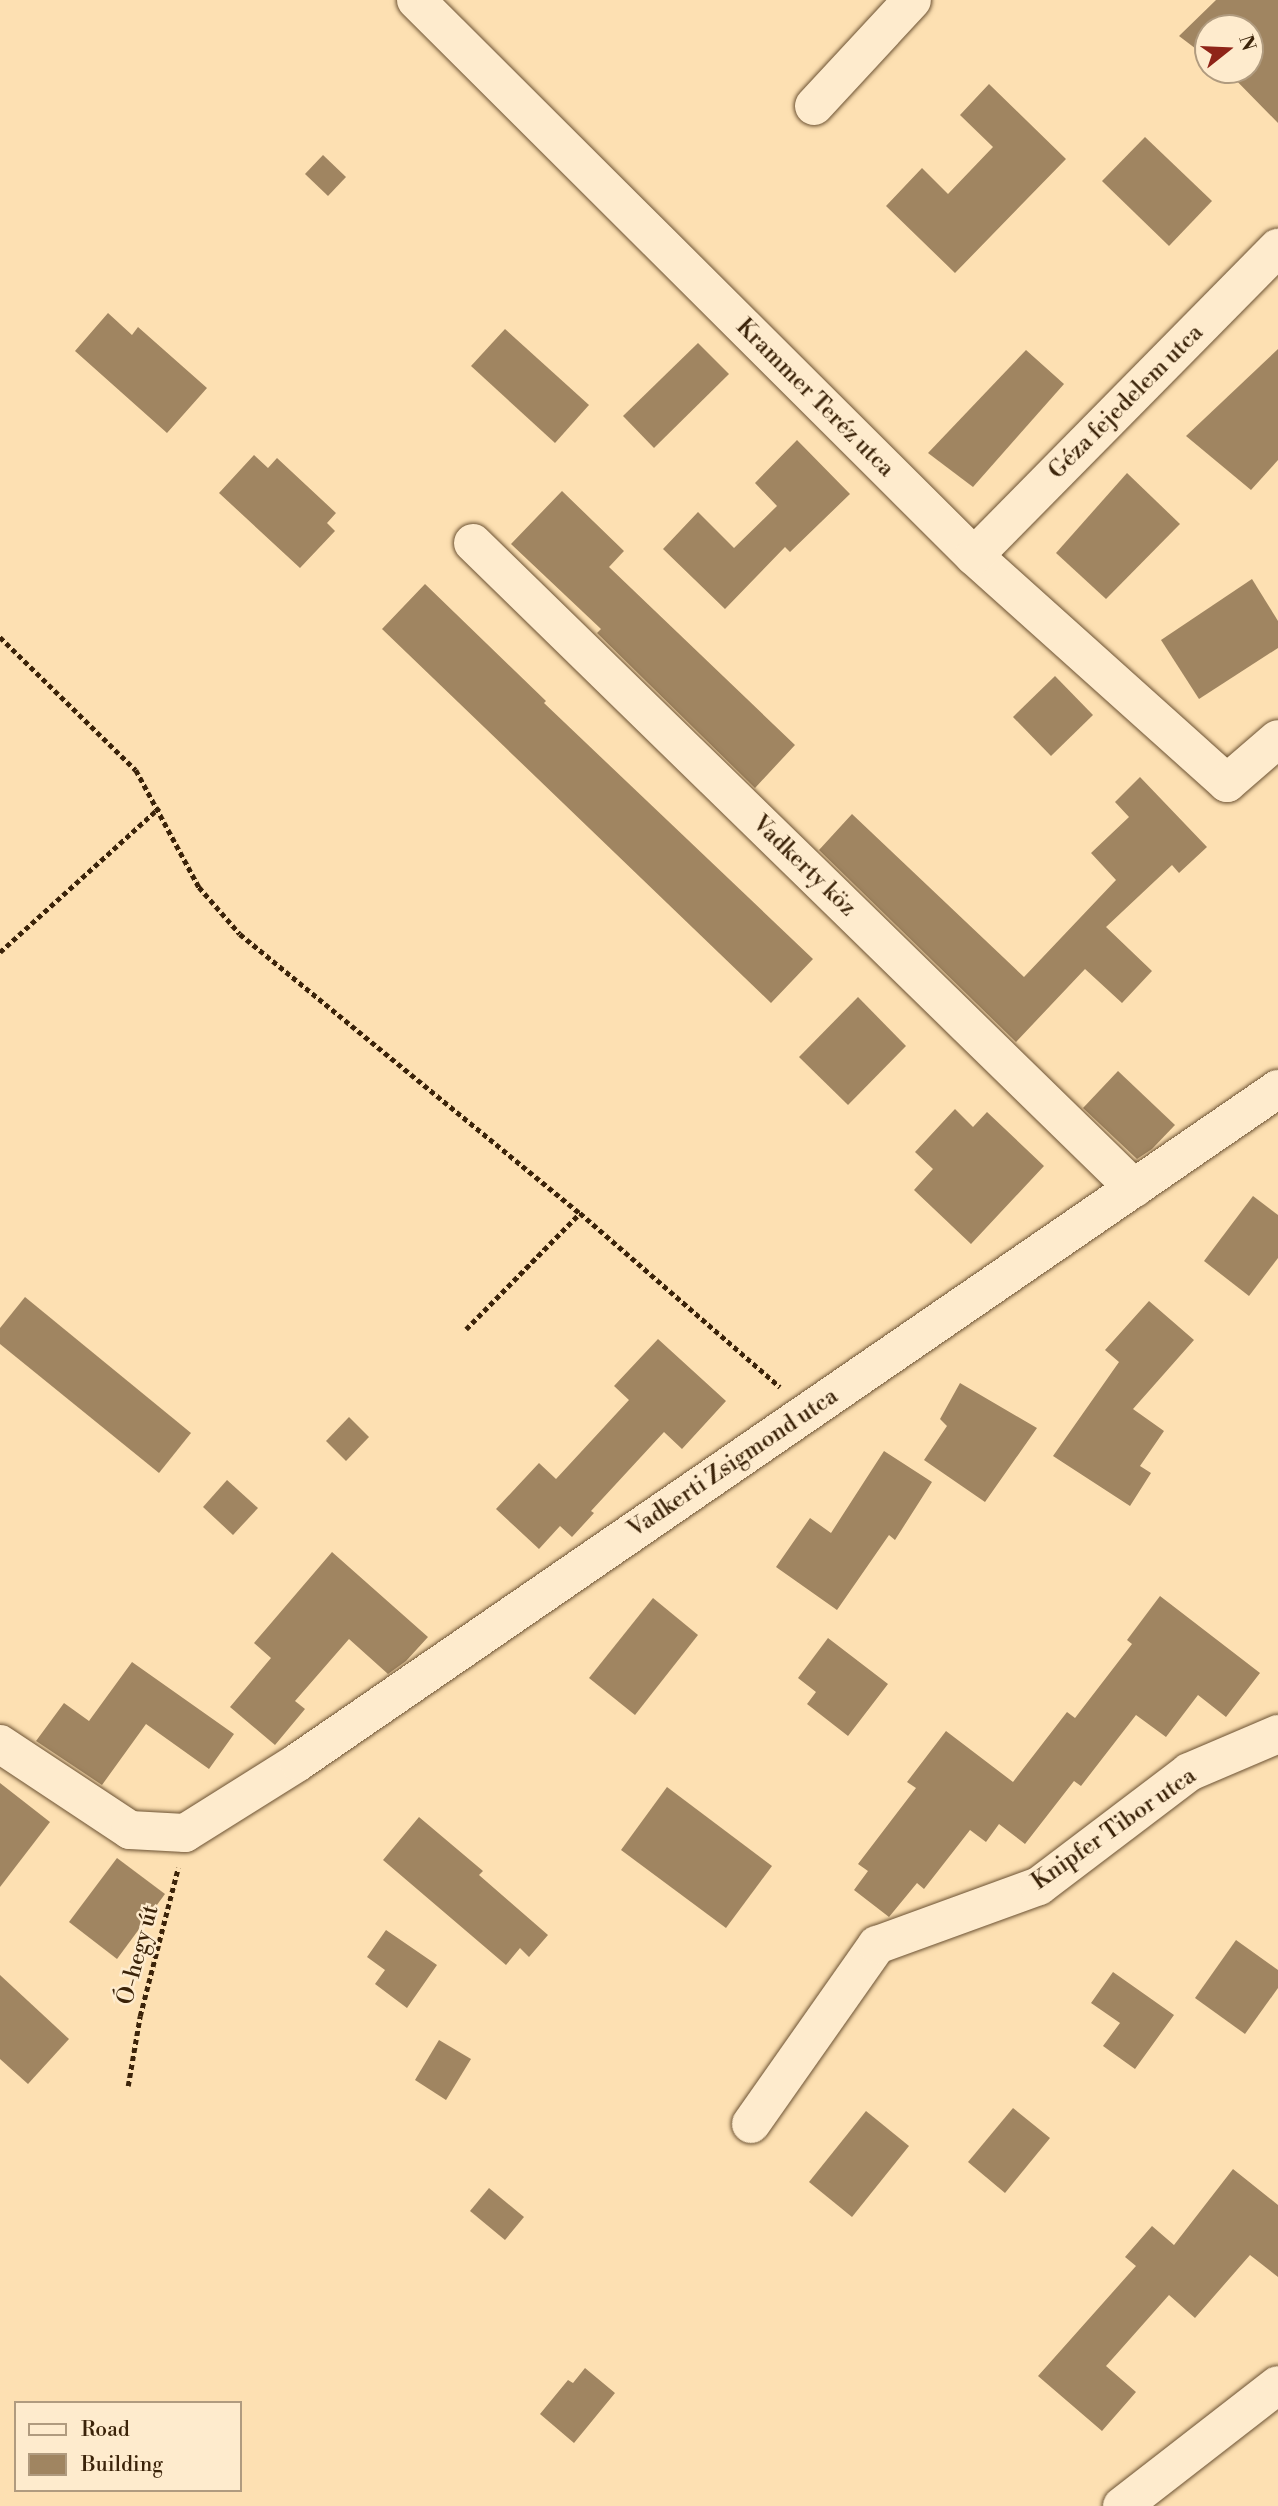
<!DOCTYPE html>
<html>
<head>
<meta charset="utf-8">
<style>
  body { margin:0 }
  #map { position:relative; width:1278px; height:2506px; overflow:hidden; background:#fde0b2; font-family:"Libre Bodoni",serif }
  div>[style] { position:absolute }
  .building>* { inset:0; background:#a08561 }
  .path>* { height:4.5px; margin-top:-2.25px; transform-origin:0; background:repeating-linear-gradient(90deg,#3b2309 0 5px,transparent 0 8.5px) }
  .roads { filter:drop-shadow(0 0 2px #6c5233) drop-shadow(0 0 2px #6c5233) }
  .street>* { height:38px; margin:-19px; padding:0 19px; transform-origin:19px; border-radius:19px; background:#feebcd }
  span { translate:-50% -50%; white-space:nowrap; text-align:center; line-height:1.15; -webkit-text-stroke:5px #feebcd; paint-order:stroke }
  .street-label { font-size:23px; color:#3b2309 }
  .legend { position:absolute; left:14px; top:2401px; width:228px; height:91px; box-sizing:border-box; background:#feebcd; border:2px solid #b09b7f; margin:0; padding:9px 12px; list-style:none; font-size:21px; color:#3b2309 }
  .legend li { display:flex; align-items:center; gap:14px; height:35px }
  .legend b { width:35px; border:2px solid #b09b7f }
  .north { position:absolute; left:1194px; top:14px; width:70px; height:70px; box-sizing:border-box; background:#feebcd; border:2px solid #b09b7f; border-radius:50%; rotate:72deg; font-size:19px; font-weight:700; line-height:28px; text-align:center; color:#3b2309 }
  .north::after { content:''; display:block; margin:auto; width:24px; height:32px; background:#8f2418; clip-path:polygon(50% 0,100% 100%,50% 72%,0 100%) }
</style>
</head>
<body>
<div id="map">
  <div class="building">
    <i style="clip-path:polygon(1216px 0,1278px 0,1278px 123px,1226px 70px,1250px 70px,1250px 28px,1208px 28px,1208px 58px,1179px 36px)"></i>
    <i style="clip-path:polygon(989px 84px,1066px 159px,955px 273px,886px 206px,922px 168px,948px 194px,993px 147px,960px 115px)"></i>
    <i style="clip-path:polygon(1145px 137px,1212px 201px,1169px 246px,1102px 181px)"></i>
    <i style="clip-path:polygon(323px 155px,346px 177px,328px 196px,305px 174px)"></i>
    <i style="clip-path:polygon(108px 313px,132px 335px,138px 327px,207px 388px,167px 433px,75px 351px)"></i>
    <i style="clip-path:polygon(505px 329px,589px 405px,555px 443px,471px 366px)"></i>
    <i style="clip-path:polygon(698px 343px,729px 374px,654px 448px,623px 416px)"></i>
    <i style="clip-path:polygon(1278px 349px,1278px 460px,1251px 490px,1186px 436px)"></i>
    <i style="clip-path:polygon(1026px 350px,1064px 384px,973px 487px,928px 453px)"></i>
    <i style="clip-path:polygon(797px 440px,850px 494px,790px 552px,785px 547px,725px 609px,663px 549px,698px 512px,734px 548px,777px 506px,755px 483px)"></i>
    <i style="clip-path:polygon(254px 455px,268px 468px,277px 458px,336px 513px,327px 523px,335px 531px,300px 568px,219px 493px)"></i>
    <i style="clip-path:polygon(1127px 473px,1180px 524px,1106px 599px,1056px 553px)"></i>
    <i style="clip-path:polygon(562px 491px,624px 551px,609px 567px,795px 745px,755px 788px,597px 633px,601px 629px,511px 544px)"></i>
    <i style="clip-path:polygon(1252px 579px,1278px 621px,1278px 648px,1199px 699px,1161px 640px)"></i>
    <i style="clip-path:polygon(425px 584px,546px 701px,544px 703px,813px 959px,771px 1003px,382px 629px)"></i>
    <i style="clip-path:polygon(1055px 676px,1093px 715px,1051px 756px,1013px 717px)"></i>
    <i style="clip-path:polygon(1140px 777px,1207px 847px,1179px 873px,1172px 865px,1106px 927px,1152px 971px,1122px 1003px,1085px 969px,1016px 1042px,819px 850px,852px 814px,1024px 977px,1116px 880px,1091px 853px,1129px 817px,1115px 802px)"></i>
    <i style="clip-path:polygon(858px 997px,906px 1046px,848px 1105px,799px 1057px)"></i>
    <i style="clip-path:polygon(1118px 1071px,1175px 1125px,1152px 1149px,1137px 1159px,1083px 1108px)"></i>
    <i style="clip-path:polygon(955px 1109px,973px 1127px,987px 1112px,1044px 1166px,971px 1244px,914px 1190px,933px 1169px,915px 1152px)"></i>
    <i style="clip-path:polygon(1253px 1196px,1278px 1215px,1278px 1258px,1249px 1296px,1204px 1261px)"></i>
    <i style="clip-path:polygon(25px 1297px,191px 1433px,159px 1473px,0 1344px,0 1328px)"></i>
    <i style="clip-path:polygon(1149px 1301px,1194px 1340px,1133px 1409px,1164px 1431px,1140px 1466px,1151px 1473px,1130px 1506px,1053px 1456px,1119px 1362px,1105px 1350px)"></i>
    <i style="clip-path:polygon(658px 1339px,726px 1401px,682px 1449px,664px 1432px,591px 1511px,594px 1513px,572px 1537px,560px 1526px,539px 1549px,496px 1509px,539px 1463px,556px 1479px,629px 1400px,614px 1386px)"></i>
    <i style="clip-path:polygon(960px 1383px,1037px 1428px,985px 1502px,924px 1460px,947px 1426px,940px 1419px)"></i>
    <i style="clip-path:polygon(349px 1417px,369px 1437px,346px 1461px,326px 1441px)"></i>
    <i style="clip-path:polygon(884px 1451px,932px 1482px,895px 1540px,889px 1535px,837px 1610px,776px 1567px,810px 1518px,831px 1533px)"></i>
    <i style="clip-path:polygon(227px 1480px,258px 1508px,233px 1535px,203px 1507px)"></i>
    <i style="clip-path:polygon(332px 1552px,428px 1637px,406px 1661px,388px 1674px,349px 1639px,295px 1701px,305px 1709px,275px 1745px,230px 1707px,271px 1658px,254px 1643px)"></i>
    <i style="clip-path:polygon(1160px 1596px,1260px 1673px,1226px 1717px,1198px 1695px,1166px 1737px,1136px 1715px,1081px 1786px,1074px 1781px,1025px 1844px,999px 1824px,986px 1842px,970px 1830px,924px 1889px,917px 1883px,889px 1917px,854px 1890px,868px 1871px,858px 1864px,916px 1788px,907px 1782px,946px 1731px,1013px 1782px,1067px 1712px,1075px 1718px,1132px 1644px,1127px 1640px)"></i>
    <i style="clip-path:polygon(653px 1598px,698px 1635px,635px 1715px,589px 1678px)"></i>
    <i style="clip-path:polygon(828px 1638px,888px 1684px,848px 1736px,807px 1704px,816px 1692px,798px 1678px)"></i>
    <i style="clip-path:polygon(132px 1662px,234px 1734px,209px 1769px,146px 1724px,102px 1785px,36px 1741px,64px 1703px,89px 1721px)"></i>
    <i style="clip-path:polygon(0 1783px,50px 1822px,0 1887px)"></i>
    <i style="clip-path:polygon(667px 1787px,772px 1866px,726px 1928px,621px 1850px)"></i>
    <i style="clip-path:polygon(419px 1817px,483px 1871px,479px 1875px,548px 1935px,529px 1957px,520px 1948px,506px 1965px,383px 1860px)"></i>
    <i style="clip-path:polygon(117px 1858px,165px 1894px,117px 1959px,69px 1922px)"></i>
    <i style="clip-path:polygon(386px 1930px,437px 1965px,407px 2008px,375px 1984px,385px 1970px,367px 1957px)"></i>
    <i style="clip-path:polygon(1236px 1940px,1278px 1970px,1278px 1988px,1245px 2034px,1195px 1998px)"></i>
    <i style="clip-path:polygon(1113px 1972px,1174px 2015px,1135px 2069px,1103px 2046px,1120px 2023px,1091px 2003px)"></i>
    <i style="clip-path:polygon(0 1975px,69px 2039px,28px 2084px,0 2059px)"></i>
    <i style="clip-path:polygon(439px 2040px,471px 2059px,446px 2100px,415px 2080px)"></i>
    <i style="clip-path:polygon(1013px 2108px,1050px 2138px,1005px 2193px,968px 2162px)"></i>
    <i style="clip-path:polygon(866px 2111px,909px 2146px,852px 2217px,809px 2182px)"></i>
    <i style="clip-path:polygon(1233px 2169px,1278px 2205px,1278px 2277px,1250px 2255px,1195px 2318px,1169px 2295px,1106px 2366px,1136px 2392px,1102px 2431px,1038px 2376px,1136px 2266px,1125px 2257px,1152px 2226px,1174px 2245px)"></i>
    <i style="clip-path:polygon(489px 2188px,524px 2217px,505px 2240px,470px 2211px)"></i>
    <i style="clip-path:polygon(585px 2368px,615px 2393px,574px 2443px,540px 2414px,568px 2380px,573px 2383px)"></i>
  </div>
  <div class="path">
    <i style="left:0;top:637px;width:190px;rotate:44.4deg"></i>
    <i style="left:136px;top:770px;width:133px;rotate:61.7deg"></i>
    <i style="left:199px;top:887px;width:62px;rotate:48.9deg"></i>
    <i style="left:240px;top:934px;width:440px;rotate:39.4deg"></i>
    <i style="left:580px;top:1213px;width:265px;rotate:41deg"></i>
    <i style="left:0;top:952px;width:215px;rotate:-42.2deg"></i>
    <i style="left:466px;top:1329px;width:163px;rotate:-45.5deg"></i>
    <i style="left:128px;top:2086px;width:71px;rotate:-80.3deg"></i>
    <i style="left:140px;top:2016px;width:153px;rotate:-75.6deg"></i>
  </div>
  <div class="roads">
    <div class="street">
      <i style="left:416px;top:0;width:788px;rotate:44.9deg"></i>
      <i style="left:974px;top:556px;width:340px;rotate:41.9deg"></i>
      <i style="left:1227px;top:783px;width:67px;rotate:-40.8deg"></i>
      <i style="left:814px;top:106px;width:144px;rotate:-47.2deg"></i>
      <i style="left:473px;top:543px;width:924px;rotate:44.3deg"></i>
      <i style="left:974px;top:556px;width:433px;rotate:-45.4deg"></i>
      <i style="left:0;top:1744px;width:156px;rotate:33.5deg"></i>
      <i style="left:130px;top:1830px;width:55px;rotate:3.1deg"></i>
      <i style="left:185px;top:1833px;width:133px;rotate:-32.1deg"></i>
      <i style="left:298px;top:1762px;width:1189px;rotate:-34.48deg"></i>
      <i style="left:751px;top:2124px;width:219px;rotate:-54.9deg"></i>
      <i style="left:877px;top:1945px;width:172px;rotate:-20deg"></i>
      <i style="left:1039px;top:1886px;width:188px;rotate:-37.2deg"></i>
      <i style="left:1189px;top:1772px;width:97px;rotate:-23.1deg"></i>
      <i style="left:1122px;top:2506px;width:197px;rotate:-37.8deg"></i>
    </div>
  </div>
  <div class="street-label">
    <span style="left:815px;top:398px;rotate:45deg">Krammer Teréz utca</span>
    <span style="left:1126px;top:402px;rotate:-45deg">Géza fejedelem utca</span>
    <span style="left:804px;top:866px;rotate:44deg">Vadkerty köz</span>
    <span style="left:733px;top:1463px;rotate:-34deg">Vadkerti Zsigmond utca</span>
    <span style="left:1114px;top:1829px;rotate:-35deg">Knipfer Tibor utca</span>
    <span style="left:138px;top:1955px;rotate:-75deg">Ó-hegy út</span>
  </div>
  <ul class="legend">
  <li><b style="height:9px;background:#feebcd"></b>Road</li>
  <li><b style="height:19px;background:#a08561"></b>Building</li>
  </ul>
  <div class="north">N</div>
</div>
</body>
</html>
